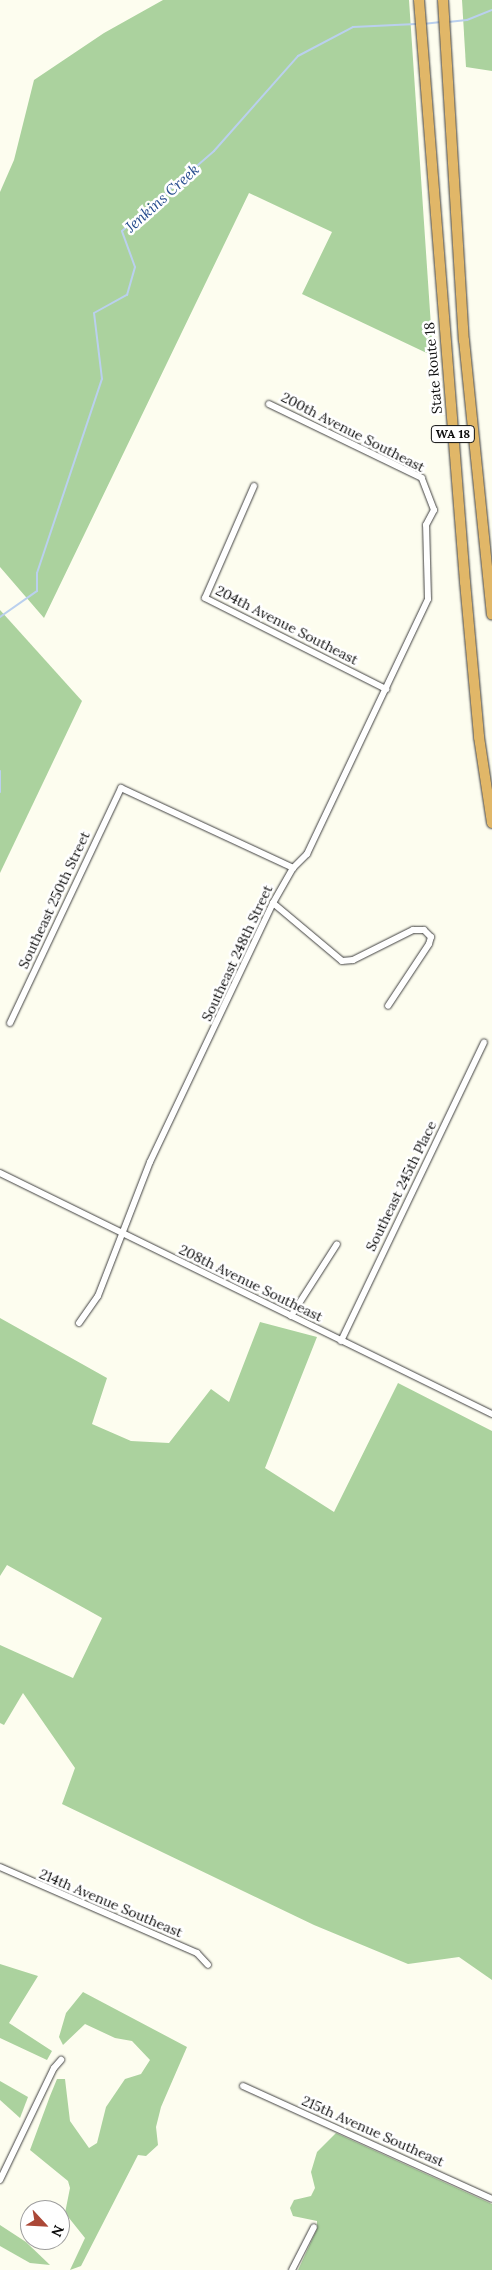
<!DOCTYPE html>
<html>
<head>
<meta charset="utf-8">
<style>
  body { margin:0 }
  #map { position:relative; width:492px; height:2270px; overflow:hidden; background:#fdfdef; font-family:Lora,serif }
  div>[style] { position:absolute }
  .forest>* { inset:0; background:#abd29e }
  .stream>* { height:2px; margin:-1px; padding:0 1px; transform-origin:1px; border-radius:1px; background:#bad0ee }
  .roads { filter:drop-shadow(0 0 1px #404040) drop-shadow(0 0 1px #404040) }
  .minor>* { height:6px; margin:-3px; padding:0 3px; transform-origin:3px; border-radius:3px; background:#fff }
  .highway>* { height:10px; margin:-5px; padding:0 5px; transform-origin:5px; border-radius:5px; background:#e1b768 }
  span { translate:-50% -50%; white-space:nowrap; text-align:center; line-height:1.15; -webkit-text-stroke:5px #fff; paint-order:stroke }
  .shield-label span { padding:1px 4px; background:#fff; border:1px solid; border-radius:4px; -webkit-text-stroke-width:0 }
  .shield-label { font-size:12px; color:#0d0d0d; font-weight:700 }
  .street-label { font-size:14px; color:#0d0d0d }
  .water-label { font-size:15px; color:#274d8e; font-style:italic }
  .north { position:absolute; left:20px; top:2200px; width:50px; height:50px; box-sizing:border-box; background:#fff; border:1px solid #9e9e9e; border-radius:50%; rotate:115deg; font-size:14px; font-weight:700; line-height:20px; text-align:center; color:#0d0d0d }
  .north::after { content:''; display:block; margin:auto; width:18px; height:22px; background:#ab4837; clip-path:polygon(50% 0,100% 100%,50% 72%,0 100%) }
</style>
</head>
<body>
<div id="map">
  <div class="forest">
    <i style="clip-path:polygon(163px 0,409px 0,433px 356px,302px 294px,332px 232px,249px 193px,44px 618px,0 567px,0 192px,14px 160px,34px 80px,104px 33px)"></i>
    <i style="clip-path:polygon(462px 0,492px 0,492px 71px,466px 67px)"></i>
    <i style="clip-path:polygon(0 610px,82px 701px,0 873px)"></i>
    <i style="clip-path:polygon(0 1318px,107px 1378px,92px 1424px,131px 1441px,169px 1443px,211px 1389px,229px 1402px,260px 1322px,317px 1337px,265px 1468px,334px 1512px,398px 1383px,492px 1431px,492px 1980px,459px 1957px,408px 1964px,314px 1925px,62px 1804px,75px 1768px,23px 1693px,4px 1725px,0 1723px,0 1645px,73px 1678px,102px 1618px,7px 1565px,0 1576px)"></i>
    <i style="clip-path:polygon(0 1964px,38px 1976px,9px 2023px,52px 2051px,47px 2060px,0 2038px)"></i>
    <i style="clip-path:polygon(83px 1992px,187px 2047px,161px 2107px,156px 2127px,158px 2145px,146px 2156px,138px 2155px,81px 2266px,70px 2270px,85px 2238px,65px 2213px,70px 2188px,68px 2181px,30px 2150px,50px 2096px,57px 2079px,65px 2079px,70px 2121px,89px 2148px,97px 2143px,106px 2107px,125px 2079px,141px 2074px,150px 2060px,132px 2041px,115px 2038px,85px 2024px,63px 2045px,59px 2037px,66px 2013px)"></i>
    <i style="clip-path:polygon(0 2081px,28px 2097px,20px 2118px,0 2100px)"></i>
    <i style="clip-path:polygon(336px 2133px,492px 2204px,492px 2270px,298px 2270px,317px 2229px,317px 2221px,293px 2216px,290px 2208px,294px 2200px,311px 2196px,315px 2188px,311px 2172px,317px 2152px)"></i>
    <i style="clip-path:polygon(0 2225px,26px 2242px,50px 2265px,30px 2263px,0 2246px)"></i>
  </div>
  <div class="stream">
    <i style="left:448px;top:22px;width:19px;rotate:-6deg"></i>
    <i style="left:467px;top:20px;width:27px;rotate:-22deg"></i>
    <i style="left:423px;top:24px;width:18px;rotate:-6deg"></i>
    <i style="left:0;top:617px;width:45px;rotate:-35.1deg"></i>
    <i style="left:37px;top:591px;width:18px;rotate:-90deg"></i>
    <i style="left:37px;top:573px;width:205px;rotate:-71.5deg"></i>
    <i style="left:102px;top:379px;width:66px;rotate:-96.9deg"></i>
    <i style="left:94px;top:313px;width:38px;rotate:-29deg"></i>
    <i style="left:127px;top:295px;width:29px;rotate:-74deg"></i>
    <i style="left:135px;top:267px;width:38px;rotate:-110deg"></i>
    <i style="left:122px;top:231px;width:122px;rotate:-41deg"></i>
    <i style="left:214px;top:151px;width:127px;rotate:-48.5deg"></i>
    <i style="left:298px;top:56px;width:62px;rotate:-27.8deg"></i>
    <i style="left:353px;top:27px;width:63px;rotate:-2.7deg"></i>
    <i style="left:0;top:771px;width:21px;rotate:90deg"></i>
  </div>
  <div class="roads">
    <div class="minor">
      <i style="left:254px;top:486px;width:122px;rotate:113.6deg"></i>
      <i style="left:205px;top:598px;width:203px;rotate:26.7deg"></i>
      <i style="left:273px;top:903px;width:90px;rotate:40deg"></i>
      <i style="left:342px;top:961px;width:11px;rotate:-5deg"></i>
      <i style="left:353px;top:960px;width:67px;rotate:-26.6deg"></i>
      <i style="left:413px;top:930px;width:11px"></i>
      <i style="left:424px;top:930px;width:10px;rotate:45deg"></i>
      <i style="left:431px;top:937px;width:7px;rotate:106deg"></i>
      <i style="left:429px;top:944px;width:74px;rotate:123.5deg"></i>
      <i style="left:10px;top:1023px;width:260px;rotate:-64.7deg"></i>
      <i style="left:121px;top:788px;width:190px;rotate:24.9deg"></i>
      <i style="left:0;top:1173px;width:548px;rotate:26.1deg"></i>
      <i style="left:291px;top:1316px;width:85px;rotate:-57.4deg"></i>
      <i style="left:79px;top:1323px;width:33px;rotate:-55deg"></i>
      <i style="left:98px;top:1296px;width:144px;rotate:-68.8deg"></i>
      <i style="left:150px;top:1162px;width:287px;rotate:-64.6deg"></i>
      <i style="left:273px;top:903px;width:40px;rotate:-60.3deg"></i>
      <i style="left:293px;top:868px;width:20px;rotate:-45deg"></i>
      <i style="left:307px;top:854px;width:282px;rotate:-64.6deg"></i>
      <i style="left:428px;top:599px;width:74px;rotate:-91.5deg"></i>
      <i style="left:426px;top:525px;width:17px;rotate:-62deg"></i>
      <i style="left:434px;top:510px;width:34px;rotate:-111deg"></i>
      <i style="left:422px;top:478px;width:170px;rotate:-154.2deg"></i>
      <i style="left:341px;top:1341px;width:331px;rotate:-64.4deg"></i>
      <i style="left:0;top:1867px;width:215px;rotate:23.6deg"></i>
      <i style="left:197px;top:1953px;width:16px;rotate:47deg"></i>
      <i style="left:243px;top:2086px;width:273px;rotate:24.4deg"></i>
      <i style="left:0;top:2180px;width:124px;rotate:-64.3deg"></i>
      <i style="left:54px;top:2068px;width:11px;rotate:-49deg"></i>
      <i style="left:292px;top:2270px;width:48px;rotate:-62.9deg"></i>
    </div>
    <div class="highway">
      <i style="left:419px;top:0;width:584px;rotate:85.48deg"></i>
      <i style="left:465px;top:582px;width:156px;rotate:84.8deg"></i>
      <i style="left:479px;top:737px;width:87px;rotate:81.4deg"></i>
      <i style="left:443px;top:0;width:341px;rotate:86.5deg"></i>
      <i style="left:464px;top:340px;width:276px;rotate:84.2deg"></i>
    </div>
  </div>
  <div class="shield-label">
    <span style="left:453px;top:434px">WA 18</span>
  </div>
  <div class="street-label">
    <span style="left:433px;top:368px;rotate:-95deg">State Route 18</span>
    <span style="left:353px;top:432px;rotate:27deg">200th Avenue Southeast</span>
    <span style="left:287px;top:625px;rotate:27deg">204th Avenue Southeast</span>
    <span style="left:54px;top:900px;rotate:-65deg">Southeast 250th Street</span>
    <span style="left:237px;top:953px;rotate:-65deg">Southeast 248th Street</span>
    <span style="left:401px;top:1186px;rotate:-64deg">Southeast 245th Place</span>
    <span style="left:251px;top:1283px;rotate:26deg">208th Avenue Southeast</span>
    <span style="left:111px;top:1903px;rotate:23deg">214th Avenue Southeast</span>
    <span style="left:373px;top:2131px;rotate:24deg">215th Avenue Southeast</span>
  </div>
  <div class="water-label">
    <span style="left:162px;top:198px;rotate:-42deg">Jenkins Creek</span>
  </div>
  <div class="north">N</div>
</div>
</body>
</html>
